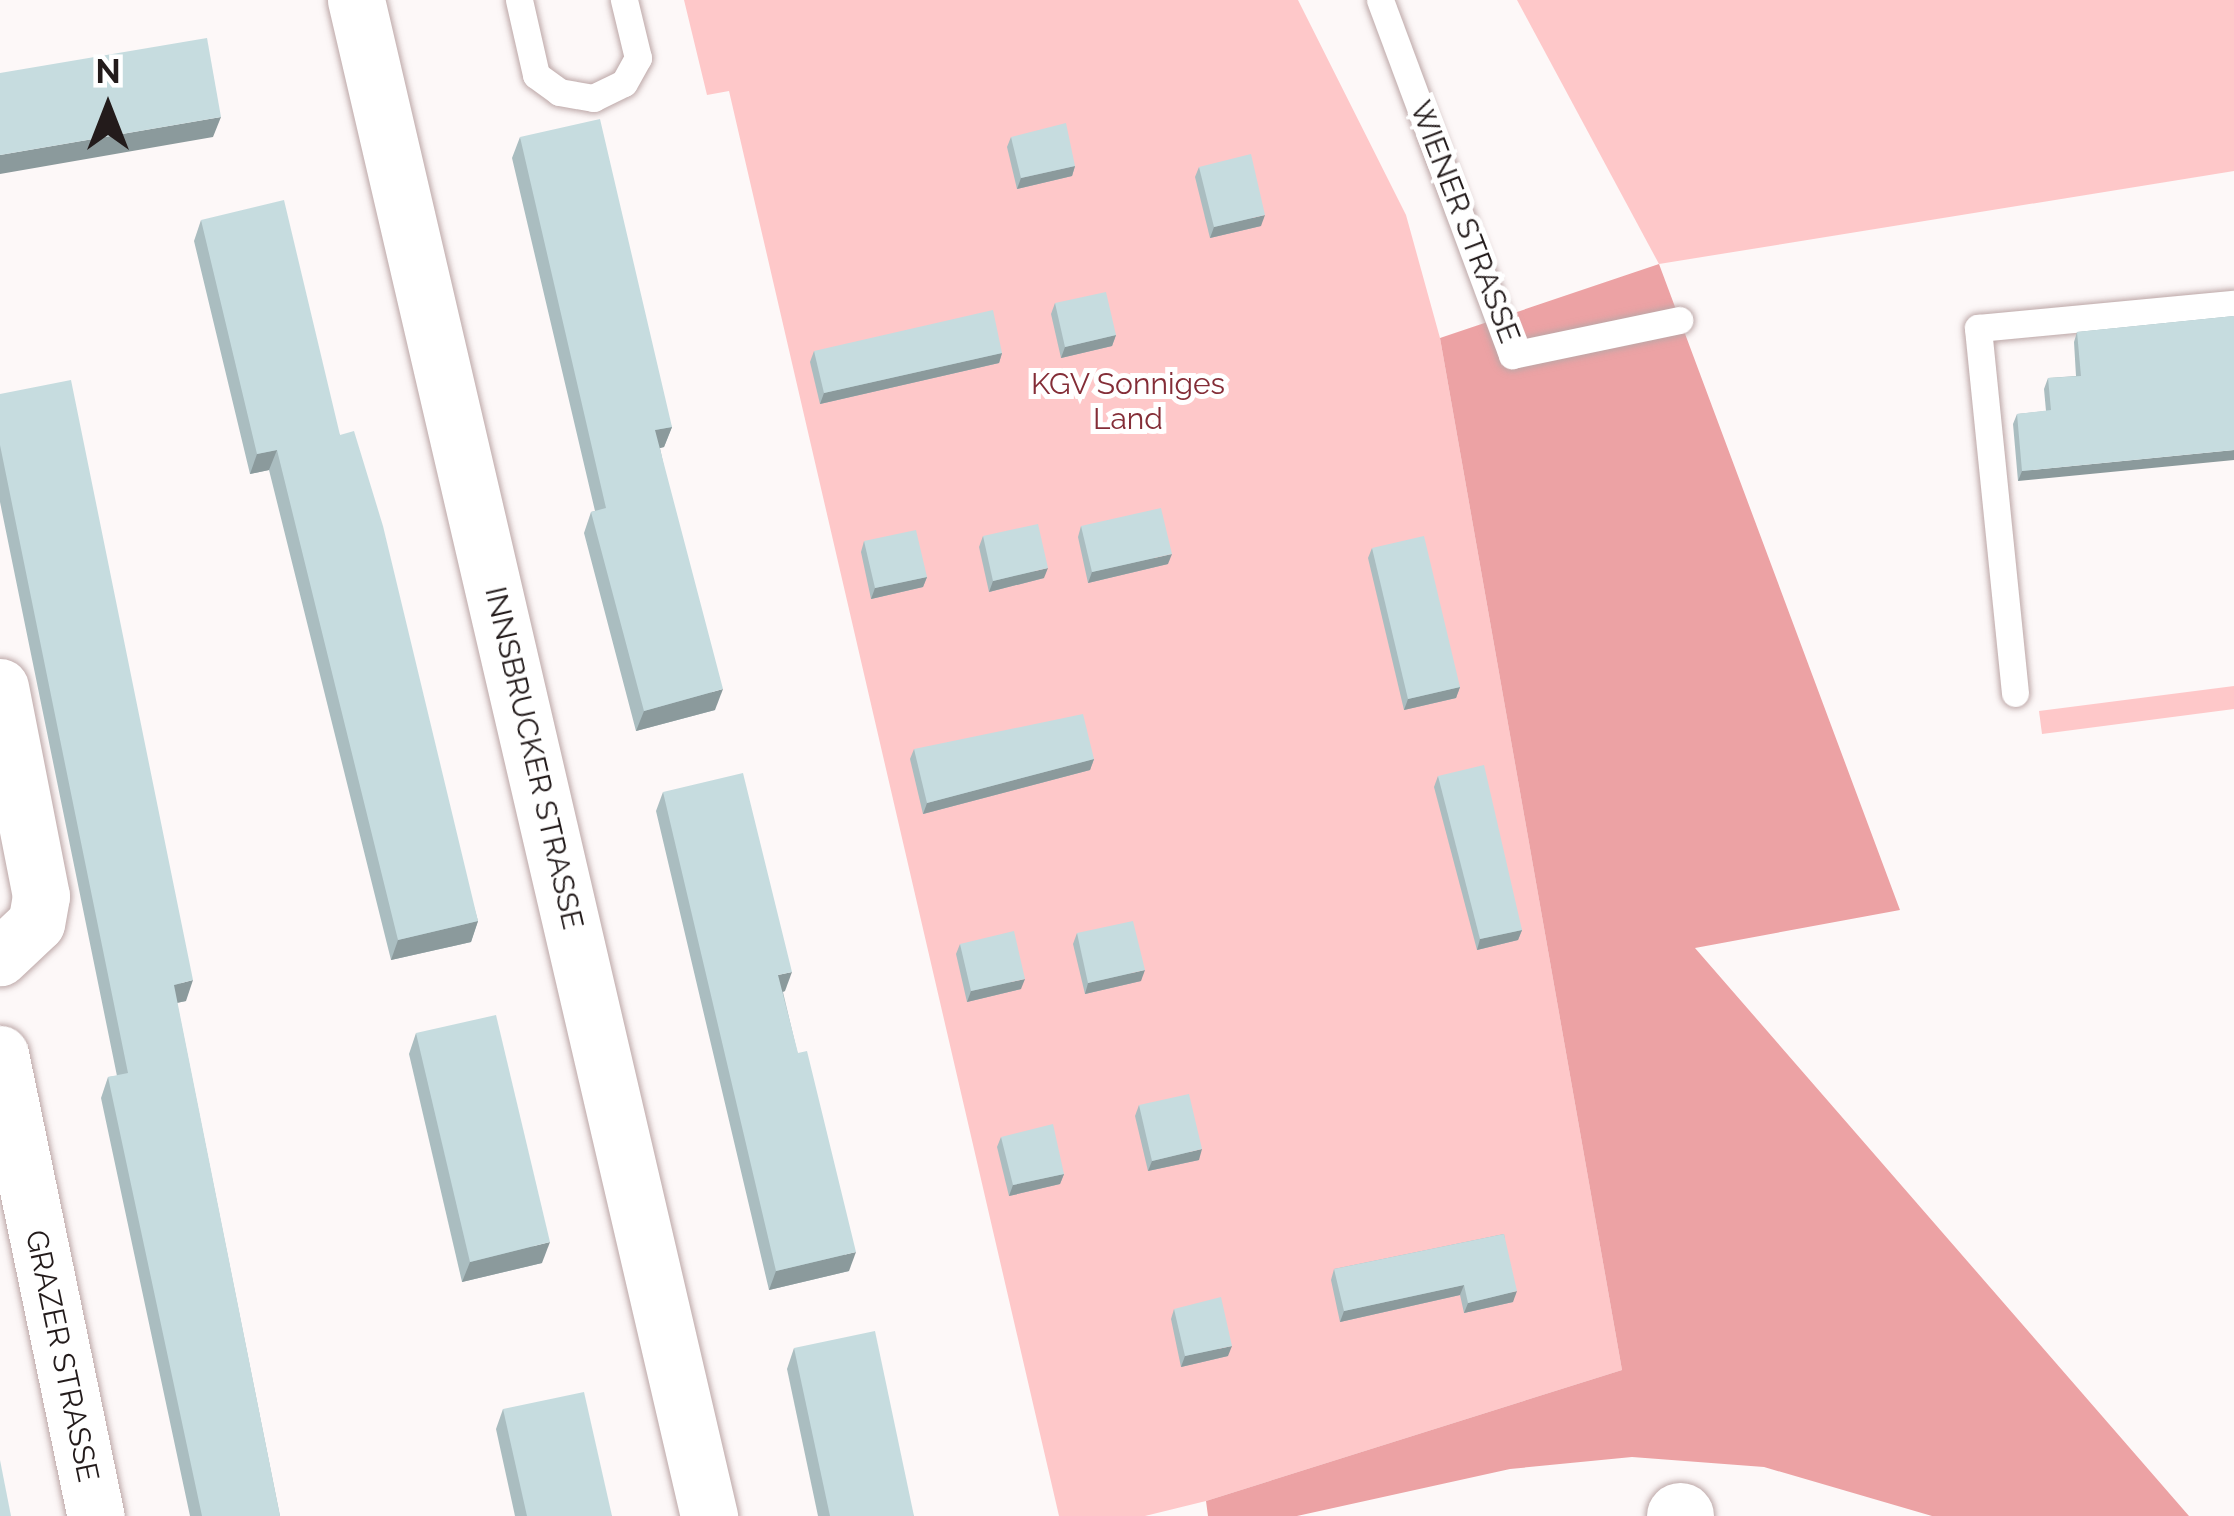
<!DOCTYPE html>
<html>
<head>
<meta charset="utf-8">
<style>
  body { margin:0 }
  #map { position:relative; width:2234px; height:1516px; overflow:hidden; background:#fdf8f8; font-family:Raleway,sans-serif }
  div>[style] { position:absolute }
  .green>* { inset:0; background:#fec8c9 }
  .forest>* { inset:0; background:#eca2a4 }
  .roads { filter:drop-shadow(0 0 3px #bca7a7) drop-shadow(0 0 3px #bca7a7) }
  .lane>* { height:27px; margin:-13.5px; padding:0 13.5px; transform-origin:13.5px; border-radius:13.5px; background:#fff }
  .street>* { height:57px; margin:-28.5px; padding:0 28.5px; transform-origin:28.5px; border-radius:28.5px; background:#fff }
  .secondary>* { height:66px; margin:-33px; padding:0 33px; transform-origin:33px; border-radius:33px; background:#fff }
  .wall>* { inset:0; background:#aabdc0 }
  .shaded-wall>* { inset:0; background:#8b9a9c }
  .building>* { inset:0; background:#c6dcdf }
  span { translate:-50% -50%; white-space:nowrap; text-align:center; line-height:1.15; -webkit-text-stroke:10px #fff; paint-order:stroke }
  .street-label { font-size:30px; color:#231b1b }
  .park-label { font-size:30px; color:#842d37 }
  .north { position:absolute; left:48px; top:48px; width:120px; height:120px; -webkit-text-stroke:9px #fff; paint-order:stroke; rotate:0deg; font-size:33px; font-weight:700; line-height:48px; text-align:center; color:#231b1b }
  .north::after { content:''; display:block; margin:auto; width:42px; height:54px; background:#231b1b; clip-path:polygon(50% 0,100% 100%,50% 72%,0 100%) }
</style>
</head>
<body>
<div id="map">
  <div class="green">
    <i style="clip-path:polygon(684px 0,1298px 0,1406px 215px,1440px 338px,1622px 1370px,1206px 1501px,1145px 1516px,1059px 1516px,729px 91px,707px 95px)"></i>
    <i style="clip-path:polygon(1517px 0,2234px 0,2234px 171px,1659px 264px)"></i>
    <i style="clip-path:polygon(2234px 686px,2234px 709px,2042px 734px,2039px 711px)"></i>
  </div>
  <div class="forest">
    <i style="clip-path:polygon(1659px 264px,1900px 910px,1695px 948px,2189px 1516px,1932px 1516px,1764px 1467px,1632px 1457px,1510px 1469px,1297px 1516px,1208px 1516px,1206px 1501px,1622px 1370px,1440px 338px)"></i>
  </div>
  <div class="roads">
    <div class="lane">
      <i style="left:519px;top:0;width:77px;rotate:77.2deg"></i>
      <i style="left:536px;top:75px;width:29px;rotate:36deg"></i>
      <i style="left:559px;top:92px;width:35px;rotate:10deg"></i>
      <i style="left:593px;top:98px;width:34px;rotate:-26deg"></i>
      <i style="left:624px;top:83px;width:29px;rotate:-61deg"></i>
      <i style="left:638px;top:58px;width:60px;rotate:-103.6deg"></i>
      <i style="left:1380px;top:0;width:379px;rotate:69.6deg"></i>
      <i style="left:1512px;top:355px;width:171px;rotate:-11.8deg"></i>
      <i style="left:2015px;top:693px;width:367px;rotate:-95.8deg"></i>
      <i style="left:1978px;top:328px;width:257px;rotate:-5.4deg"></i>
    </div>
    <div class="street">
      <i style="left:356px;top:0;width:1557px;rotate:76.89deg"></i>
      <i style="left:0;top:687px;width:213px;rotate:78.9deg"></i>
      <i style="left:41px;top:896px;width:27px;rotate:100deg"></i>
      <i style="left:36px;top:923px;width:50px;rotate:136.6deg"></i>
      <i style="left:0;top:1054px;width:472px;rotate:78.3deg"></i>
    </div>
    <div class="secondary">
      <i style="left:1680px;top:1516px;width:1px"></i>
    </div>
  </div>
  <div class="wall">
    <i style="clip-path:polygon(520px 137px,672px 427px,664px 447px,660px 448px,715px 710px,636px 731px,584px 533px,591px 512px,595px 511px,512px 158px)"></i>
    <i style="clip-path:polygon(1011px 137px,1075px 166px,1072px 176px,1017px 189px,1007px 147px)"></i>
    <i style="clip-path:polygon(1199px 167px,1261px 226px,1210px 238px,1195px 177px)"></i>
    <i style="clip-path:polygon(201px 220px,340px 435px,478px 921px,471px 942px,391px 960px,269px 470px,250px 474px,194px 241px)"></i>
    <i style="clip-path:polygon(1055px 303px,1116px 335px,1112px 346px,1061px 358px,1051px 314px)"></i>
    <i style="clip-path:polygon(2234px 316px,2018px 481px,2013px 424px,2017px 414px,2046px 411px,2044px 389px,2048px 378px,2076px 376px,2074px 342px,2077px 332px)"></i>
    <i style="clip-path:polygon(814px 351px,1002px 353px,999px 363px,820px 404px,810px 362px)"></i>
    <i style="clip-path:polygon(0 394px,186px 1001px,177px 1003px,280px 1516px,190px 1516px,101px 1098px,108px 1077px,117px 1076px,0 502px)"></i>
    <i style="clip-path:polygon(1081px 526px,1168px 564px,1088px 583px,1078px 537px)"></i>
    <i style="clip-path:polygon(983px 536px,1044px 578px,989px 592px,979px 547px)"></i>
    <i style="clip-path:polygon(864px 541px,927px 577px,923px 587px,871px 599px,861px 552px)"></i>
    <i style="clip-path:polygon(1372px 548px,1460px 687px,1456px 698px,1404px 710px,1368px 558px)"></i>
    <i style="clip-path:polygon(914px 749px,1094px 759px,1090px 770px,923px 814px,910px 759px)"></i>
    <i style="clip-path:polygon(1438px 776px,1522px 930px,1518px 940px,1477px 950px,1434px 787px)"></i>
    <i style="clip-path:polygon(663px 792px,785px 991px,783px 992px,849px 1271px,769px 1290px,656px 811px)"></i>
    <i style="clip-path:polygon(1077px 933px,1141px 981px,1085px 994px,1073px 944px)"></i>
    <i style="clip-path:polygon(960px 944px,1021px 989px,967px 1002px,956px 954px)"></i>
    <i style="clip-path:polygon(416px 1033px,542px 1263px,462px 1282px,409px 1054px)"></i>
    <i style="clip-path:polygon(1139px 1105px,1199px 1160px,1148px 1171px,1135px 1116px)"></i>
    <i style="clip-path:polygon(1001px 1137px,1064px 1174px,1060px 1184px,1009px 1196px,997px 1147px)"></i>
    <i style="clip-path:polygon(1504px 1234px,1513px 1302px,1464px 1313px,1460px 1295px,1340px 1322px,1331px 1280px,1334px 1269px)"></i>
    <i style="clip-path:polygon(1174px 1309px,1228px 1356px,1181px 1367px,1171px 1319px)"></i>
    <i style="clip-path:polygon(794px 1348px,914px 1516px,818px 1516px,787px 1369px)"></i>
    <i style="clip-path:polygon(503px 1409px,612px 1516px,515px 1516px,496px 1429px)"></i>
  </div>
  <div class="shaded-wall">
    <i style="clip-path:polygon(221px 117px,213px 137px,0 174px,0 155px)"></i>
    <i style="clip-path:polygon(1075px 166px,1072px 176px,1017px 189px,1021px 178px)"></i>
    <i style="clip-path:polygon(1265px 215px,1261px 226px,1210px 238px,1214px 227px)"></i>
    <i style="clip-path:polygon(1116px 335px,1112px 346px,1061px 358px,1065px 347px)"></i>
    <i style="clip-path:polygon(1002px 353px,999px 363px,820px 404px,824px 393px)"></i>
    <i style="clip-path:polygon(672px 427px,664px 447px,648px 451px,655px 430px)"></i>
    <i style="clip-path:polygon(277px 450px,269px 470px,250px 474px,257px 454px)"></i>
    <i style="clip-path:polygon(2234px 450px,2234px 460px,2018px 481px,2022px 471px)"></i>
    <i style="clip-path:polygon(1172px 554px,1168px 564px,1088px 583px,1092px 572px)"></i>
    <i style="clip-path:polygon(1048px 568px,1044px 578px,989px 592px,993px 581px)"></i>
    <i style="clip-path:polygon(927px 577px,923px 587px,871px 599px,875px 588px)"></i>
    <i style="clip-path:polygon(1460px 687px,1456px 698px,1404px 710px,1408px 699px)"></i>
    <i style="clip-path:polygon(723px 689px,715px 710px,636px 731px,644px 711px)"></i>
    <i style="clip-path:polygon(1094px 759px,1090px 770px,923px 814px,927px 803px)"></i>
    <i style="clip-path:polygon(478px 921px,471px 942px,391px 960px,398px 940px)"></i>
    <i style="clip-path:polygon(1522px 930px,1518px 940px,1477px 950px,1480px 939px)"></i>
    <i style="clip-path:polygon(1145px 970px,1141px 981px,1085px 994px,1088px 983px)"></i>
    <i style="clip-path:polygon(792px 972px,785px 991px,771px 995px,778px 975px)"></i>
    <i style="clip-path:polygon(1025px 979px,1021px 989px,967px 1002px,971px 991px)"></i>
    <i style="clip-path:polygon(193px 980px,186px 1001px,166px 1005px,174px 985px)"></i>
    <i style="clip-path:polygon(1202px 1149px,1199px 1160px,1148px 1171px,1152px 1161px)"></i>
    <i style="clip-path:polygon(1064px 1174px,1060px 1184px,1009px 1196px,1013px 1185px)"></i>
    <i style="clip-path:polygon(550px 1242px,542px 1263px,462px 1282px,470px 1262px)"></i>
    <i style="clip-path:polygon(856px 1252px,849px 1271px,769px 1290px,776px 1271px)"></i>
    <i style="clip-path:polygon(1464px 1285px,1460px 1295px,1340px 1322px,1344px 1311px)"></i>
    <i style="clip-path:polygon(1517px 1291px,1513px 1302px,1464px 1313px,1468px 1303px)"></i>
    <i style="clip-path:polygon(1232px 1346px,1228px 1356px,1181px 1367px,1185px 1356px)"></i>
  </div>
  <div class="building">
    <i style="clip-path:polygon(207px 38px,221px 117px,0 155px,0 73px)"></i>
    <i style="clip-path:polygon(600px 119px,672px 427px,655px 430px,723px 689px,644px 711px,591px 512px,606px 508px,520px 137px)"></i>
    <i style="clip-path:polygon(1066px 123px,1075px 166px,1021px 178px,1011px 137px)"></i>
    <i style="clip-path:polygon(1251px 154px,1265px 215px,1214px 227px,1199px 167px)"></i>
    <i style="clip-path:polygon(284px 200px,340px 435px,354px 431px,383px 526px,478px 921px,398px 940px,277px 450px,257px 454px,201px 220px)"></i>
    <i style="clip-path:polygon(1106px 292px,1116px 335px,1065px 347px,1055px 303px)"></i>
    <i style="clip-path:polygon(993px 310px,1002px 353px,824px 393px,814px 351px)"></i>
    <i style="clip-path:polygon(2234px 316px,2234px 450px,2022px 471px,2017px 414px,2051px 410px,2048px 378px,2081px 376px,2077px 332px)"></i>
    <i style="clip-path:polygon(71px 380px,193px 980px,174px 985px,280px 1516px,202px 1516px,108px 1077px,128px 1073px,0 445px,0 394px)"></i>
    <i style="clip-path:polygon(1161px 508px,1172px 554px,1092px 572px,1081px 526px)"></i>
    <i style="clip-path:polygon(1038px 524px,1048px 568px,993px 581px,983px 536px)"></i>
    <i style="clip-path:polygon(916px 530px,927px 577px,875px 588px,864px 541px)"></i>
    <i style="clip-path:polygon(1424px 536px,1460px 687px,1408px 699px,1372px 548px)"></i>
    <i style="clip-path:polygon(1083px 714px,1094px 759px,927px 803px,914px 749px)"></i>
    <i style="clip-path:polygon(1484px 765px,1522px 930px,1480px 939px,1438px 776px)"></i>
    <i style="clip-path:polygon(743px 773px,792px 972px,778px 975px,798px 1053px,807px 1051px,856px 1252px,776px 1271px,663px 792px)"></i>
    <i style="clip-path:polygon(1133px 921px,1145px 970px,1088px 983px,1077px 933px)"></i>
    <i style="clip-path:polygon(1014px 931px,1025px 979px,971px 991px,960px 944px)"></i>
    <i style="clip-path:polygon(496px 1015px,550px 1242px,470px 1262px,416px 1033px)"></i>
    <i style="clip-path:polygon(1189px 1094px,1202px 1149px,1152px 1161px,1139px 1105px)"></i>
    <i style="clip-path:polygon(1053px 1124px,1064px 1174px,1013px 1185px,1001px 1137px)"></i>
    <i style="clip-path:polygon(1504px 1234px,1517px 1291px,1468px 1303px,1464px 1285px,1344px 1311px,1334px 1269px)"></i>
    <i style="clip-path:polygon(1221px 1297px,1232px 1346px,1185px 1356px,1174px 1309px)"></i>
    <i style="clip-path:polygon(875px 1331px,914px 1516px,830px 1516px,794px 1348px)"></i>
    <i style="clip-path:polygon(584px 1392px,612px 1516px,527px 1516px,503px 1409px)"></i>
    <i style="clip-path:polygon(0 1460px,11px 1516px,0 1516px)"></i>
  </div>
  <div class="street-label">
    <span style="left:1465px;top:222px;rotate:69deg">WIENER STRASSE</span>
    <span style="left:534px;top:758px;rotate:77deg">INNSBRUCKER STRASSE</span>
    <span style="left:62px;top:1356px;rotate:78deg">GRAZER STRASSE</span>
  </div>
  <div class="park-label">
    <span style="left:1128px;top:401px">KGV Sonniges<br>Land</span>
  </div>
  <div class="north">N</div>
</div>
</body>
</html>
